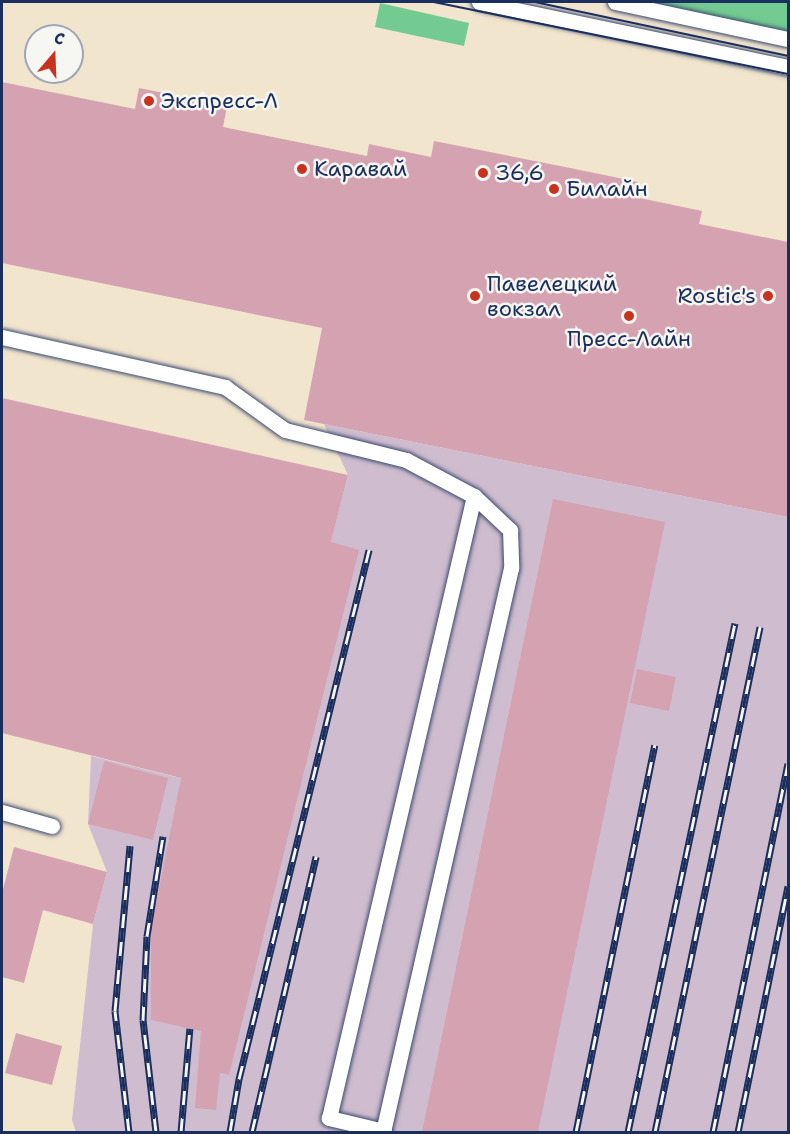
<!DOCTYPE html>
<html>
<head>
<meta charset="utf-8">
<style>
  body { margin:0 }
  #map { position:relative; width:790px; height:1134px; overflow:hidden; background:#f2e5ce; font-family:"Shantell Sans",sans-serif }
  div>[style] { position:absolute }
  .industrial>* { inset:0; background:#cfbdcf }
  .green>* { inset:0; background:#73cb91 }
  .building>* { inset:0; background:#d5a2b2 }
  .roads { filter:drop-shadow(0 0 2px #3b4a6f) drop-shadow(0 0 2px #3b4a6f) }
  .service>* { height:15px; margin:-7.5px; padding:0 7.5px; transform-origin:7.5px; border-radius:7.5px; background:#fff }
  .tram>* { height:1.5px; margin:-0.75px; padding:0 0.75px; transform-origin:0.75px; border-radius:0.75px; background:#1b2f5e }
  .rail>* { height:7px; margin-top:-3.5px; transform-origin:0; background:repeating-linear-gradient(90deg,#f6f6f2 0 14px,#1b2f5e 0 28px); box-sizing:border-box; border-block:2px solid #1b2f5e }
  .dots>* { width:16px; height:16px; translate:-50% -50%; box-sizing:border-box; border:3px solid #f6f6f2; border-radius:50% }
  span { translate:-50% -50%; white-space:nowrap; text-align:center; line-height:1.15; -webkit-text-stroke:5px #f6f6f2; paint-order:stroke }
  .poi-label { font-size:22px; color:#1b2f5e }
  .left { translate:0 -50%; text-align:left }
  .right { translate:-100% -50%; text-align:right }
  .frame { position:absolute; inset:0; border:3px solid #1b2f5e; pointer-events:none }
  .north { position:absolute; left:24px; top:24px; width:60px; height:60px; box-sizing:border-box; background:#f6f6f2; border:2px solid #9ea6b7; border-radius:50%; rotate:19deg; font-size:16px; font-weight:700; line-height:24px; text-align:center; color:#1b2f5e }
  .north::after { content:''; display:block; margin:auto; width:21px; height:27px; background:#c8321e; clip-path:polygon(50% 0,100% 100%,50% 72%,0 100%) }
</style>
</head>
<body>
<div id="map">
  <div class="industrial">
    <i style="clip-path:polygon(324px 424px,788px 517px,788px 1132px,76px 1132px,72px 1120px,93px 924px,107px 872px,88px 824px,91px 756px,265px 799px,348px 475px)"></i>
  </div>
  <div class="green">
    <i style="clip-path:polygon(611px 2px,788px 2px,788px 43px)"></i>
    <i style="clip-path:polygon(380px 3px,469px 23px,464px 46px,375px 27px)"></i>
  </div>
  <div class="building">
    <i style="clip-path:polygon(2px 82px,135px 109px,139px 88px,227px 106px,223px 127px,367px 156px,369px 144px,431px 157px,434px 141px,570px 168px,638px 182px,635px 197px,702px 211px,699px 224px,788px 242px,788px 517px,304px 420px,322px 328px,2px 263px)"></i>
    <i style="clip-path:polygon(2px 398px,348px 475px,331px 542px,359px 550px,229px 1075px,220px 1073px,216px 1110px,195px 1108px,201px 1031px,151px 1020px,151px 929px,181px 778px,2px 733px)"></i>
    <i style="clip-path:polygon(553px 499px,665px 522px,538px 1132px,422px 1132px)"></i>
    <i style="clip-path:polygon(637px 669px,676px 677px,669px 711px,630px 703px)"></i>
    <i style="clip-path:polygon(104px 761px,168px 778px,153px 840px,88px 824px)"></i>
    <i style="clip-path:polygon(14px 847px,107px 872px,93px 924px,43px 910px,24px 983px,2px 977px,2px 893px)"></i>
    <i style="clip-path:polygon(16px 1033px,62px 1046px,52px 1085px,5px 1073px)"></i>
  </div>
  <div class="roads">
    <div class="service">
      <i style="left:479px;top:2px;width:316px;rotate:11.9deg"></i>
      <i style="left:615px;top:2px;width:177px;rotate:12.1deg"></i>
      <i style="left:2px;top:337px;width:229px;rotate:12.6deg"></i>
      <i style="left:225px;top:387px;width:74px;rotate:35.6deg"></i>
      <i style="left:285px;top:430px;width:125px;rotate:13.9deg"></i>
      <i style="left:406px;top:460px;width:77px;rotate:27.9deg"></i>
      <i style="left:474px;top:496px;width:50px;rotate:43.4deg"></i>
      <i style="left:510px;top:530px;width:38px;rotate:88deg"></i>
      <i style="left:511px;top:568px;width:578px;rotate:102.79deg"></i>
      <i style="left:2px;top:812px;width:52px;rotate:15.6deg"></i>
      <i style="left:384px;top:1131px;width:57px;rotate:-166.7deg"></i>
      <i style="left:329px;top:1118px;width:639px;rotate:-76.88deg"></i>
    </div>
  </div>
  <div class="tram">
    <i style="left:434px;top:2px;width:361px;rotate:11.5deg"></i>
    <i style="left:535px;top:2px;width:259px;rotate:12deg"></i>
  </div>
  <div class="rail">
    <i style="left:129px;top:1132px;width:122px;rotate:-96.6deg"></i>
    <i style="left:115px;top:1011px;width:166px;rotate:-84.8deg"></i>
    <i style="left:156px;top:1132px;width:113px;rotate:-96.6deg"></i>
    <i style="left:143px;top:1020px;width:84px;rotate:-87.3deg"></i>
    <i style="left:147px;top:936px;width:101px;rotate:-80.9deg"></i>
    <i style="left:181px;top:1132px;width:104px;rotate:-85.1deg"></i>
    <i style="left:230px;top:1132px;width:54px;rotate:-80.4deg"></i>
    <i style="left:239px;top:1079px;width:545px;rotate:-76.19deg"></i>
    <i style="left:252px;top:1132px;width:283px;rotate:-76.9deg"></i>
    <i style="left:576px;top:1132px;width:395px;rotate:-78.5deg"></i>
    <i style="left:628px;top:1132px;width:520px;rotate:-78.13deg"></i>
    <i style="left:655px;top:1132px;width:516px;rotate:-78.25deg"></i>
    <i style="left:713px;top:1132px;width:376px;rotate:-78.5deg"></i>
    <i style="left:738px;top:1132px;width:251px;rotate:-78.5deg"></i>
  </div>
  <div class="dots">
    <i style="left:149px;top:101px;background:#c8321e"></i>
    <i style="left:302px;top:169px;background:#c8321e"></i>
    <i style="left:483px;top:173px;background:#c8321e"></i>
    <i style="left:554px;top:189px;background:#c8321e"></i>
    <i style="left:475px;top:296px;background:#c8321e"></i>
    <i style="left:768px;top:296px;background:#c8321e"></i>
    <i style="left:629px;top:316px;background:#c8321e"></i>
  </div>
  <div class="poi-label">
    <span class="left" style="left:161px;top:101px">Экспресс-Л</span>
    <span class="left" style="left:314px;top:169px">Каравай</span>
    <span class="left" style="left:495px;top:173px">36,6</span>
    <span class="left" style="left:566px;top:189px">Билайн</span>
    <span class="left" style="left:487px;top:296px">Павелецкий<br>вокзал</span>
    <span class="right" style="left:756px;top:296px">Rostic's</span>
    <span style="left:629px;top:339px">Пресс-Лайн</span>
  </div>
  <div class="frame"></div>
  <div class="north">С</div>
</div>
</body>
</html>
